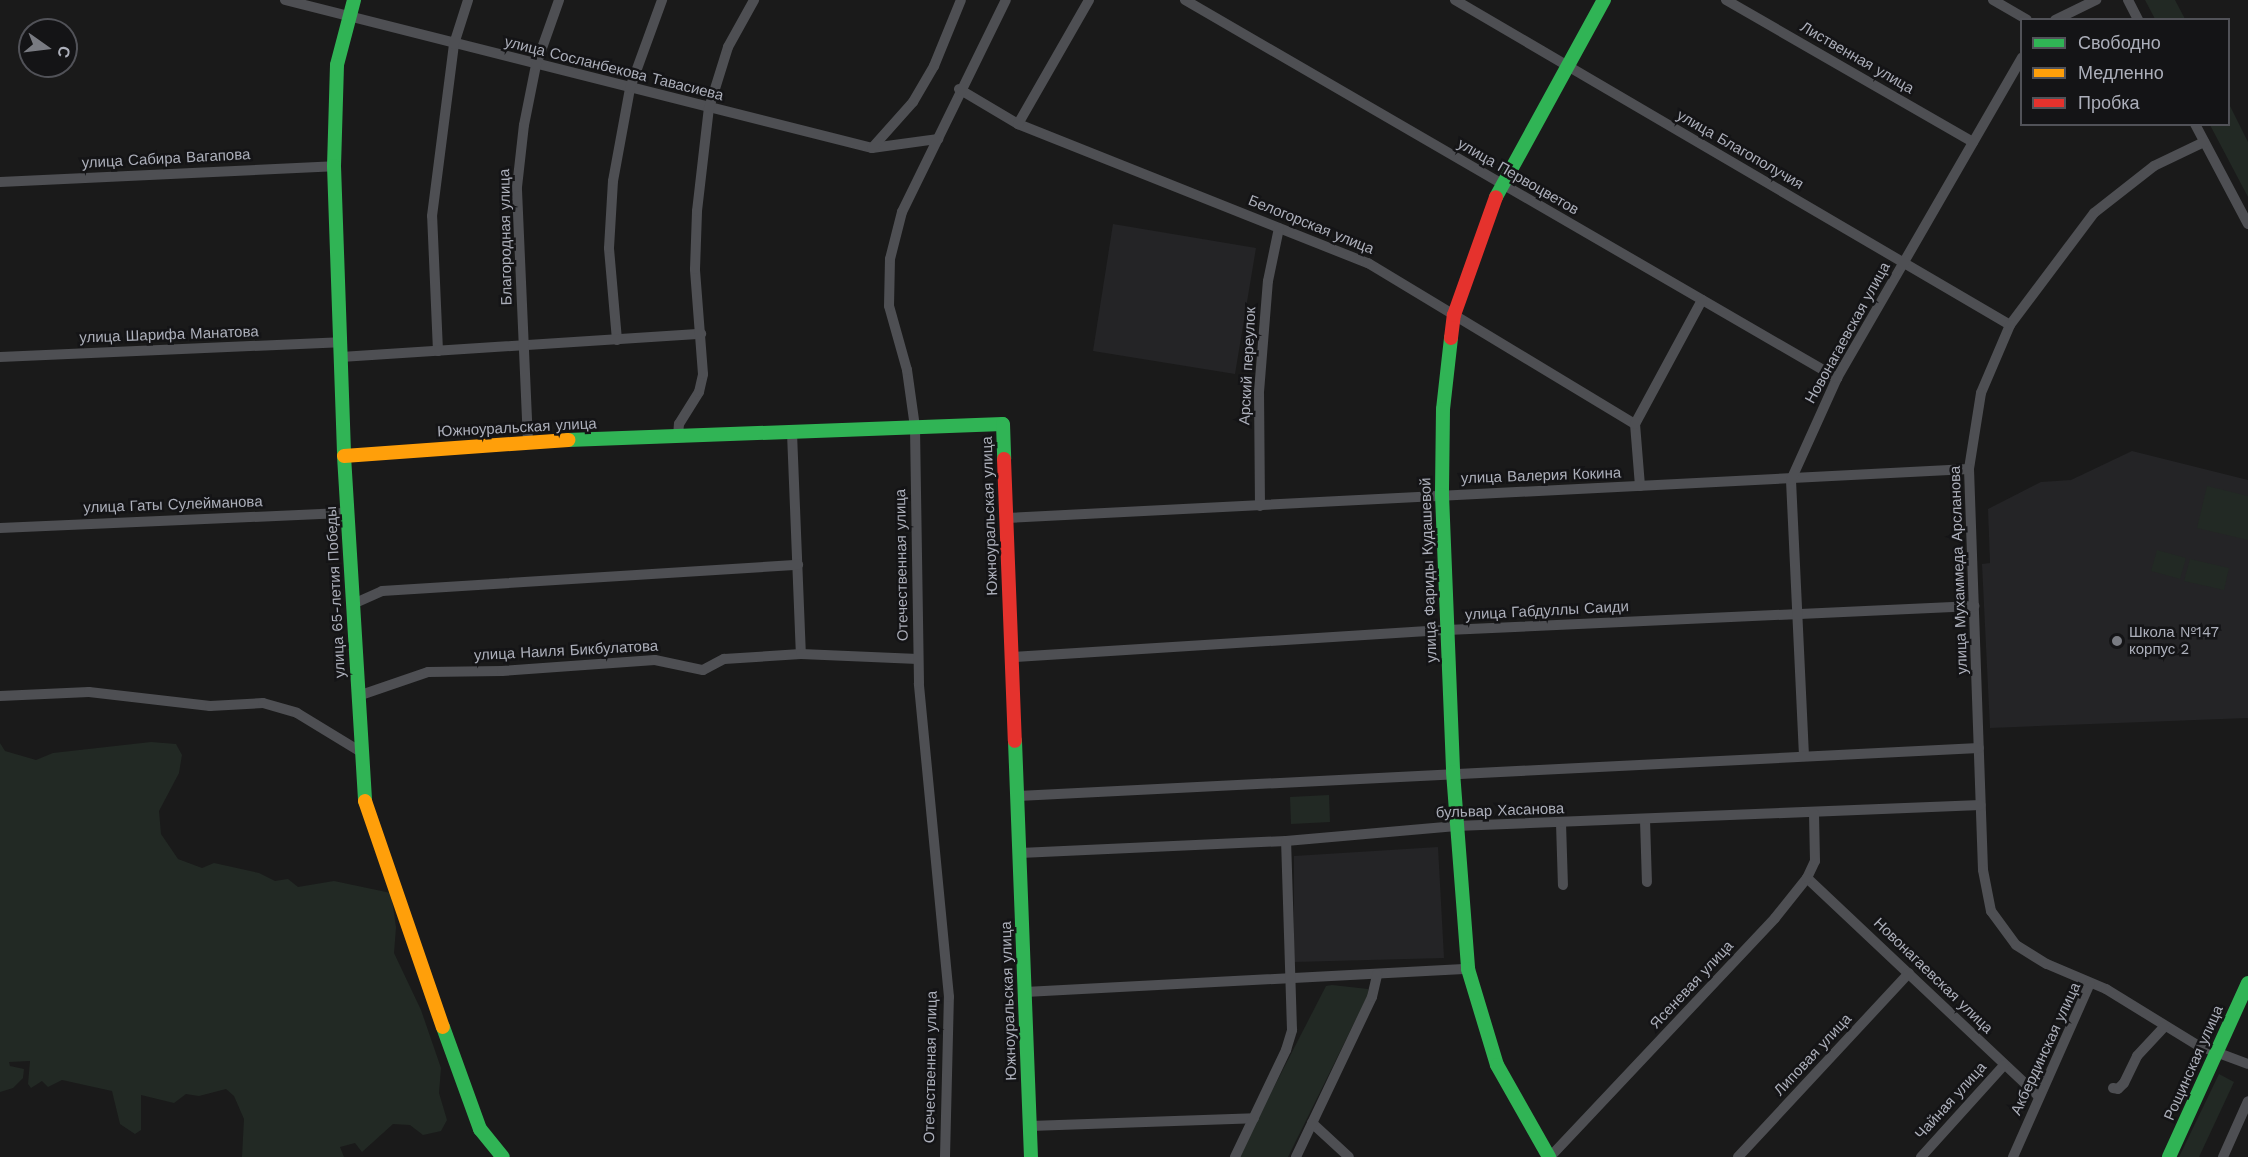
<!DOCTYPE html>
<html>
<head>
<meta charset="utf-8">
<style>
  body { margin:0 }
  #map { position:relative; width:2248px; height:1157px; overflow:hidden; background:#1a1a1a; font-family:"Work Sans",sans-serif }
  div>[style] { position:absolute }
  .built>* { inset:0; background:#242426 }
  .green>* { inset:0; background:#222924 }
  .street>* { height:10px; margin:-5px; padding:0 5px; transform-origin:5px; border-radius:5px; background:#4e4f53 }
  .fast>* { height:14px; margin:-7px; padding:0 7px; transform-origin:7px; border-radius:7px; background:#30b455 }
  .slow>* { height:14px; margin:-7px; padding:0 7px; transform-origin:7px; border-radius:7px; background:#ff9f0a }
  .jam>* { height:14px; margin:-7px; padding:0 7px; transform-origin:7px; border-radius:7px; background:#e5322d }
  .dots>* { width:16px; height:16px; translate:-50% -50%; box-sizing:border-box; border:3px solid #141416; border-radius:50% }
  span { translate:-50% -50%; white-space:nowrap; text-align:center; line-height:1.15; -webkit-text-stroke:5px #141416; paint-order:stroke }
  .street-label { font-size:15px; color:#acafba }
  .poi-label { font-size:15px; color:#acafba }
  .left { translate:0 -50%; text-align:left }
  .legend { position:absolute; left:2020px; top:18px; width:210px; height:108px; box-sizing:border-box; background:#141416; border:2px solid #515258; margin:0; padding:8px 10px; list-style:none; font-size:18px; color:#acafba }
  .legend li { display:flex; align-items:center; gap:12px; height:30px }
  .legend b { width:30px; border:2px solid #515258 }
  .north { position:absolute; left:18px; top:18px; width:60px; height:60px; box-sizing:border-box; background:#141416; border:2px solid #515258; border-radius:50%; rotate:104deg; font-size:16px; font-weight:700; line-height:24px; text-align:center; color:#acafba }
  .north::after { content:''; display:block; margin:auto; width:21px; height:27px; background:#797b82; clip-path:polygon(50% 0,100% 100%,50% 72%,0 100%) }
</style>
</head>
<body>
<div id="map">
  <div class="built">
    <i style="clip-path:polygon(1113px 224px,1256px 248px,1235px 374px,1093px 351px)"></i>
    <i style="clip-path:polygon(2132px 451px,2248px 480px,2248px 718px,1990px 728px,1982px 564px,1990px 563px,1988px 509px,2041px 482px,2071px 480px)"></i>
    <i style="clip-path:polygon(1438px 847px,1444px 958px,1294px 962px,1294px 856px)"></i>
  </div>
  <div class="green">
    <i style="clip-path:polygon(2145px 0,2175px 0,2185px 19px,2155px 19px)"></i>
    <i style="clip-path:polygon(2229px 104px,2248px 142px,2248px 197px,2210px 125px,2228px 124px)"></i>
    <i style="clip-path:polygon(2207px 486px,2248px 496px,2248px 540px,2197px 528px)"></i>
    <i style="clip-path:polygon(2157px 550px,2186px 558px,2180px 579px,2151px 571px)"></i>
    <i style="clip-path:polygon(2190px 559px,2229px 568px,2224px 590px,2184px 581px)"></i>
    <i style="clip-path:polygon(151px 742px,176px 744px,182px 755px,179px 773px,159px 811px,161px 834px,178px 859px,202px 868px,214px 863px,259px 873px,275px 881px,288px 879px,298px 887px,334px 881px,391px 893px,396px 927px,394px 953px,421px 1010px,441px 1068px,439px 1093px,447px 1120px,441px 1131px,423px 1135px,410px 1125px,393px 1124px,362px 1152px,355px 1143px,340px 1147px,344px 1157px,242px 1157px,244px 1119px,234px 1096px,226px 1089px,199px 1096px,186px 1094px,174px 1103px,141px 1095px,141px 1130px,135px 1134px,120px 1124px,112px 1091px,62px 1080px,48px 1087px,42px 1081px,31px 1088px,28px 1084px,30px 1061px,9px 1062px,10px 1066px,24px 1069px,23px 1078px,13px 1088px,0 1092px,0 743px,5px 751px,36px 760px,53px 753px)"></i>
    <i style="clip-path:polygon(1329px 795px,1330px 822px,1291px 824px,1290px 797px)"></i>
    <i style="clip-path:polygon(1332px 985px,1368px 989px,1368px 995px,1288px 1157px,1238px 1157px,1326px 986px)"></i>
    <i style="clip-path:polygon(2219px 1074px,2234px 1082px,2199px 1157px,2179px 1157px)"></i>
  </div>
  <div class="street">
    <i style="left:285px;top:0;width:605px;rotate:14.15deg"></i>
    <i style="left:872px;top:148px;width:67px;rotate:-7.8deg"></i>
    <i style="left:1185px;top:0;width:754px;rotate:30.1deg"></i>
    <i style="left:1455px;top:0;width:643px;rotate:30.35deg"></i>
    <i style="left:1726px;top:0;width:285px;rotate:29.9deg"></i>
    <i style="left:1993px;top:0;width:39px;rotate:30deg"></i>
    <i style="left:2128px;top:0;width:22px;rotate:63deg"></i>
    <i style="left:2055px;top:20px;width:46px;rotate:-26deg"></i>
    <i style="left:959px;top:89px;width:69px;rotate:30.7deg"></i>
    <i style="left:1018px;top:124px;width:377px;rotate:21.7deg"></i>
    <i style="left:1368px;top:263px;width:312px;rotate:31.1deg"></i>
    <i style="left:1018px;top:124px;width:143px;rotate:-60.2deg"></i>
    <i style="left:2195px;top:124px;width:113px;rotate:62.1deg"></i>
    <i style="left:2204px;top:142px;width:55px;rotate:154.4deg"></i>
    <i style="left:2154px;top:166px;width:76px;rotate:141.9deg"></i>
    <i style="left:2094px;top:213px;width:140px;rotate:126.9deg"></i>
    <i style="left:2010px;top:325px;width:74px;rotate:113.1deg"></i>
    <i style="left:1981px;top:393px;width:77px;rotate:99deg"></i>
    <i style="left:1969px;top:469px;width:401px;rotate:88deg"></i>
    <i style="left:1983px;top:870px;width:42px;rotate:79deg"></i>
    <i style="left:1991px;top:911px;width:42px;rotate:53.7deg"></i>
    <i style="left:2016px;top:945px;width:36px;rotate:32deg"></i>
    <i style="left:2047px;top:964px;width:64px;rotate:23deg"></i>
    <i style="left:2106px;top:989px;width:107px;rotate:31.6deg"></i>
    <i style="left:2197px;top:1045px;width:54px;rotate:20.4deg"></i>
    <i style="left:872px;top:148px;width:62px;rotate:-48.3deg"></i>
    <i style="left:913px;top:102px;width:42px;rotate:-59.7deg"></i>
    <i style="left:934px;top:66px;width:71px;rotate:-67.8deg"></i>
    <i style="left:0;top:182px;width:334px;rotate:-2.7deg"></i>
    <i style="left:617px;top:340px;width:92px;rotate:-95deg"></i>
    <i style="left:609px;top:248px;width:67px;rotate:-86.6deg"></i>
    <i style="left:613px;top:181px;width:95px;rotate:-79.6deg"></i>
    <i style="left:630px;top:88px;width:94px;rotate:-70deg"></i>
    <i style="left:438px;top:351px;width:135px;rotate:-92.5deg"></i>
    <i style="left:432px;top:216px;width:173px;rotate:-82.7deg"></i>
    <i style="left:454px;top:44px;width:46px;rotate:-72.3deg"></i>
    <i style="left:0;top:357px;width:340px;rotate:-2.5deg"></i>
    <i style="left:341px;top:357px;width:361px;rotate:-3.7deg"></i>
    <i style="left:792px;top:433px;width:221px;rotate:87.7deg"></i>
    <i style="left:678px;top:437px;width:13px;rotate:-86deg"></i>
    <i style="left:679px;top:424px;width:38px;rotate:-58deg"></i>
    <i style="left:699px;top:392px;width:18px;rotate:-77deg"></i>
    <i style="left:703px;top:374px;width:105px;rotate:-94.4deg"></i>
    <i style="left:695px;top:269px;width:58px;rotate:-88deg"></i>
    <i style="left:697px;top:211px;width:104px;rotate:-83.4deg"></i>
    <i style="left:709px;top:108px;width:64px;rotate:-72.7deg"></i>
    <i style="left:728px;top:47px;width:54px;rotate:-61deg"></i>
    <i style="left:528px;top:442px;width:255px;rotate:-92.5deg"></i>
    <i style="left:517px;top:187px;width:62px;rotate:-83.6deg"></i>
    <i style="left:524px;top:125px;width:61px;rotate:-78.7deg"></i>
    <i style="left:536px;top:65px;width:69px;rotate:-70.5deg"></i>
    <i style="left:1640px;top:486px;width:62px;rotate:-94.6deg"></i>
    <i style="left:1635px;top:424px;width:141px;rotate:-61.6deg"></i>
    <i style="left:1260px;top:506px;width:114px;rotate:-90.5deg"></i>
    <i style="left:1259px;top:392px;width:111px;rotate:-85.4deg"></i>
    <i style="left:1268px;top:281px;width:54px;rotate:-78.3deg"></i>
    <i style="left:1006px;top:518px;width:964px;rotate:-2.91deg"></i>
    <i style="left:0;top:528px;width:348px;rotate:-2.5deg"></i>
    <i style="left:353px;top:604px;width:32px;rotate:-24deg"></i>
    <i style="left:382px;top:591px;width:417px;rotate:-3.6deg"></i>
    <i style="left:1014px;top:657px;width:434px;rotate:-3.6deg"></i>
    <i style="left:1447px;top:630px;width:528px;rotate:-2.61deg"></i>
    <i style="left:0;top:696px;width:89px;rotate:-2.6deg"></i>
    <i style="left:89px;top:692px;width:122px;rotate:6.6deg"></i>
    <i style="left:210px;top:706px;width:53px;rotate:-3.2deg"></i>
    <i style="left:263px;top:703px;width:35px;rotate:16deg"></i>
    <i style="left:297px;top:713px;width:75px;rotate:31.4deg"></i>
    <i style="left:358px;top:696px;width:74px;rotate:-18.9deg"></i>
    <i style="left:428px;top:672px;width:74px;rotate:-0.8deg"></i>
    <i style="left:502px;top:671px;width:153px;rotate:-4.1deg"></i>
    <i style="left:655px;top:660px;width:49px;rotate:11.8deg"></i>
    <i style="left:703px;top:670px;width:24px;rotate:-28deg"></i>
    <i style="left:724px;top:659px;width:77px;rotate:-3.7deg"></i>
    <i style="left:801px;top:654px;width:117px;rotate:2.4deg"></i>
    <i style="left:1804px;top:756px;width:276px;rotate:-92.7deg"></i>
    <i style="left:1791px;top:480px;width:112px;rotate:-65.7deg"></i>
    <i style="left:1837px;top:378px;width:370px;rotate:-60deg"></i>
    <i style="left:1018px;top:796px;width:962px;rotate:-2.86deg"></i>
    <i style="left:1645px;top:820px;width:62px;rotate:88.2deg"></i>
    <i style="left:1561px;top:823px;width:62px;rotate:88.2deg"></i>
    <i style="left:1020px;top:853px;width:266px;rotate:-2.6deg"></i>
    <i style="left:1286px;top:841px;width:171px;rotate:-5deg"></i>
    <i style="left:1456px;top:826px;width:525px;rotate:-2.29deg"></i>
    <i style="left:1807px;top:878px;width:319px;rotate:43.3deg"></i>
    <i style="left:1025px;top:992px;width:444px;rotate:-3deg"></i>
    <i style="left:2113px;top:1088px;width:5px;rotate:11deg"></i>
    <i style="left:2118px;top:1089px;width:8px;rotate:-45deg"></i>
    <i style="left:2124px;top:1083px;width:30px;rotate:-64deg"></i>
    <i style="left:2137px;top:1056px;width:40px;rotate:-47deg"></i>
    <i style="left:1312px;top:1123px;width:50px;rotate:42.6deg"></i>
    <i style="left:1030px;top:1126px;width:224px;rotate:-2deg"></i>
    <i style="left:945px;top:1157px;width:160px;rotate:-88.6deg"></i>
    <i style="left:949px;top:997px;width:315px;rotate:-95.5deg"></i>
    <i style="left:919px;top:683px;width:256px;rotate:-90.9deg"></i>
    <i style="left:915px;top:427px;width:58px;rotate:-98deg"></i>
    <i style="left:907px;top:370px;width:66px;rotate:-105.7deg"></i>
    <i style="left:889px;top:306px;width:47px;rotate:-88.8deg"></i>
    <i style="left:890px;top:259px;width:49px;rotate:-75.7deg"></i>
    <i style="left:902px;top:212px;width:236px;rotate:-63.9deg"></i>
    <i style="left:1235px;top:1157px;width:119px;rotate:-64.5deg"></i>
    <i style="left:1286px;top:1050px;width:21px;rotate:-73deg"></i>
    <i style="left:1292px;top:1030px;width:189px;rotate:-91.8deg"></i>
    <i style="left:1296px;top:1157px;width:177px;rotate:-64.6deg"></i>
    <i style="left:1372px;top:997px;width:23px;rotate:-77deg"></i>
    <i style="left:1550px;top:1157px;width:328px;rotate:-46.7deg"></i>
    <i style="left:1775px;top:918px;width:51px;rotate:-51.3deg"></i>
    <i style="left:1807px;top:878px;width:19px;rotate:-65deg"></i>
    <i style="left:1815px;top:861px;width:48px;rotate:-91.2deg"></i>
    <i style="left:1738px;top:1157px;width:251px;rotate:-47.1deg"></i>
    <i style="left:1921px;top:1157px;width:124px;rotate:-47.9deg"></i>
    <i style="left:2013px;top:1157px;width:190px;rotate:-66.1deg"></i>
    <i style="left:2223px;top:1157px;width:61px;rotate:-65.9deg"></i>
  </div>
  <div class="fast">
    <i style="left:354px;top:0;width:67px;rotate:104.7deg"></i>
    <i style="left:337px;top:65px;width:101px;rotate:91.7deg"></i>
    <i style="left:334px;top:166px;width:290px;rotate:88deg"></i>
    <i style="left:344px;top:456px;width:346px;rotate:86.5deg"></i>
    <i style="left:1496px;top:197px;width:225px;rotate:-61.3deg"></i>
    <i style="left:1451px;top:338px;width:71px;rotate:96.4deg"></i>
    <i style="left:1443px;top:409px;width:86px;rotate:90.7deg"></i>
    <i style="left:1442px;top:495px;width:277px;rotate:87.7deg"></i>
    <i style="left:1453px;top:772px;width:198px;rotate:85.6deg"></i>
    <i style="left:1468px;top:969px;width:100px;rotate:73.2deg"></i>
    <i style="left:1497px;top:1065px;width:106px;rotate:60.5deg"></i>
    <i style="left:568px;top:440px;width:435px;rotate:-2.1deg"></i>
    <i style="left:1003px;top:424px;width:35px;rotate:88deg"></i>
    <i style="left:1015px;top:741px;width:416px;rotate:87.8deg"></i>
    <i style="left:443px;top:1027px;width:109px;rotate:70.1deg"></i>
    <i style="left:480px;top:1129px;width:36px;rotate:51deg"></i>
    <i style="left:2169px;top:1157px;width:191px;rotate:-65.6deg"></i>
  </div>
  <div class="slow">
    <i style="left:344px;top:456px;width:225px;rotate:-4.1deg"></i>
    <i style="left:365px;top:801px;width:239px;rotate:71deg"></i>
  </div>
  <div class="jam">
    <i style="left:1451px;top:338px;width:23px;rotate:-83deg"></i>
    <i style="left:1454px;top:315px;width:125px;rotate:-70.4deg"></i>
    <i style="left:1004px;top:459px;width:282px;rotate:87.8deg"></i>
  </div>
  <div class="dots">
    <i style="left:2117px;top:641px;background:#797b82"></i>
  </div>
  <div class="street-label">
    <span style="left:1857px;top:58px;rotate:30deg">Лиственная улица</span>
    <span style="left:614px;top:69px;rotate:14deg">улица Сосланбекова Тавасиева</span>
    <span style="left:1740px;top:150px;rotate:30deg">улица Благополучия</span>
    <span style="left:166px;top:159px;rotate:-3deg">улица Сабира Вагапова</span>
    <span style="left:1518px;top:177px;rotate:30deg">улица Первоцветов</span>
    <span style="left:1311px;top:225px;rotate:22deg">Белогорская улица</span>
    <span style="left:506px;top:237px;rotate:-91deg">Благородная улица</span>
    <span style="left:1848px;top:333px;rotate:-61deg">Новонагаевская улица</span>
    <span style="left:169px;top:335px;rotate:-2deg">улица Шарифа Манатова</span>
    <span style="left:1248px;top:366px;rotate:-87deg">Арский переулок</span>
    <span style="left:517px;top:428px;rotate:-3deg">Южноуральская улица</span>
    <span style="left:1541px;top:476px;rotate:-2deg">улица Валерия Кокина</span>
    <span style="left:173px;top:505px;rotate:-2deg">улица Гаты Сулейманова</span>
    <span style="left:990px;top:516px;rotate:-92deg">Южноуральская улица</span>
    <span style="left:902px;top:565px;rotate:-91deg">Отечественная улица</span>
    <span style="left:1429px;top:570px;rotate:-92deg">улица Фариды Кудашевой</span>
    <span style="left:1959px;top:570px;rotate:-92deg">улица Мухаммеда Арсланова</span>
    <span style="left:336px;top:592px;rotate:-93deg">улица 65-летия Победы</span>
    <span style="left:1547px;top:611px;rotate:-3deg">улица Габдуллы Саиди</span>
    <span style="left:566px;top:651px;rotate:-3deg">улица Наиля Бикбулатова</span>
    <span style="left:1500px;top:811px;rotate:-2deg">бульвар Хасанова</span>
    <span style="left:1933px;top:976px;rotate:44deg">Новонагаевская улица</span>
    <span style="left:1692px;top:985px;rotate:-47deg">Ясеневая улица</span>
    <span style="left:1009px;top:1001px;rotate:-92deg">Южноуральская улица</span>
    <span style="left:2046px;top:1049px;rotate:-65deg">Акбердинская улица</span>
    <span style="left:1813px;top:1055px;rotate:-47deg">Липовая улица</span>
    <span style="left:2194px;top:1063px;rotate:-66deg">Рощинская улица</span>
    <span style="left:931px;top:1067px;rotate:-89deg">Отечественная улица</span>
    <span style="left:1951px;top:1101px;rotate:-48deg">Чайная улица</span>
  </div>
  <div class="poi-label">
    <span class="left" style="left:2129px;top:641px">Школа №147<br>корпус 2</span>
  </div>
  <ul class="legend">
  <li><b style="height:8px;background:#30b455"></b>Свободно</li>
  <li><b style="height:8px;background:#ff9f0a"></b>Медленно</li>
  <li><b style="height:8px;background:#e5322d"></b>Пробка</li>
  </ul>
  <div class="north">С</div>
</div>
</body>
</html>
